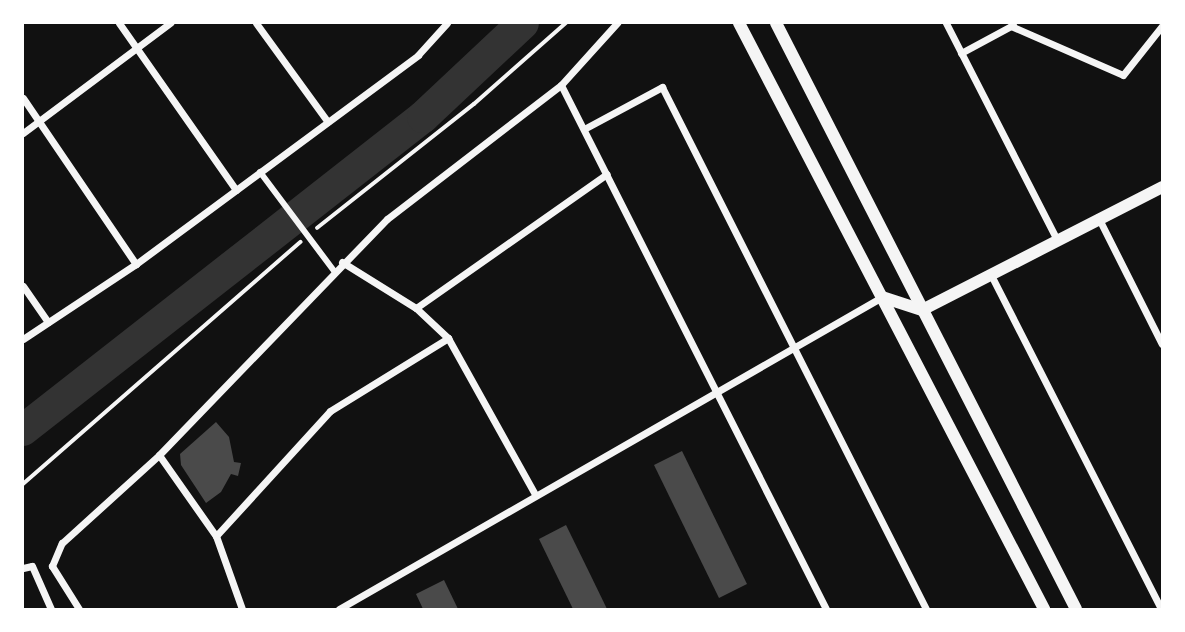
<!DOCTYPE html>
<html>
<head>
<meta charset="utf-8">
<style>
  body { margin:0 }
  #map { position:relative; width:1185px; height:632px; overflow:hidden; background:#111; font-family:"Titillium Web",sans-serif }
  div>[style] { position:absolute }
  .river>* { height:32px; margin:-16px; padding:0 16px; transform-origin:16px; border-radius:16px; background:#333 }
  .building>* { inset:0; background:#4a4a4a }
  .path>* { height:3.5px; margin:-1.75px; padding:0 1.75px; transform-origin:1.75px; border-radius:1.75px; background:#f5f5f5 }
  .pedestrian>* { height:6px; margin:-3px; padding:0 3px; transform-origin:3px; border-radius:3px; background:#f5f5f5 }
  .minor>* { height:7px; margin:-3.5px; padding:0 3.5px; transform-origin:3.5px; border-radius:3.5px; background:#f5f5f5 }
  .tertiary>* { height:12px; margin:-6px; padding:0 6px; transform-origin:6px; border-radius:6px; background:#f5f5f5 }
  span { translate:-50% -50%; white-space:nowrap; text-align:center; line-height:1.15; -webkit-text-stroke:6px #fff; paint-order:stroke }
  .frame { position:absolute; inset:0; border:24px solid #fff; pointer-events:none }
</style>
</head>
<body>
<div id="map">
  <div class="river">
    <i style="left:23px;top:430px;width:508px;rotate:-38.04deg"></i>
    <i style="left:423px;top:117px;width:137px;rotate:-43.2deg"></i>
  </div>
  <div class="building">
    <i style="clip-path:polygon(216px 422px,229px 437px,234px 462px,241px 463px,238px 476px,231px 474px,221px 492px,206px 503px,181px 465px,180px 454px)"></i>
    <i style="clip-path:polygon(682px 451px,747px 584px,719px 598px,654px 465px)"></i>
    <i style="clip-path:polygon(566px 525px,590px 574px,607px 609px,573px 609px,539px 539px)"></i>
    <i style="clip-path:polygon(444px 580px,458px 609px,423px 609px,416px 594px)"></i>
  </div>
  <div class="path">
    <i style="left:317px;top:228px;width:200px;rotate:-38.3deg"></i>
    <i style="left:474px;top:104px;width:123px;rotate:-41.4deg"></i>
    <i style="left:23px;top:484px;width:368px;rotate:-41.1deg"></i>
  </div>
  <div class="pedestrian">
    <i style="left:260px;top:172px;width:124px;rotate:53.2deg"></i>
  </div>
  <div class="minor">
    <i style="left:119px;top:23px;width:204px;rotate:55deg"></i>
    <i style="left:256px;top:23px;width:122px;rotate:54deg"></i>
    <i style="left:946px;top:23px;width:242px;rotate:62.9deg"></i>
    <i style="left:1011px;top:26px;width:122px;rotate:23.6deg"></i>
    <i style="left:1123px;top:75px;width:63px;rotate:-51.5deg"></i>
    <i style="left:961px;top:53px;width:59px;rotate:-28.3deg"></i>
    <i style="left:561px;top:85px;width:587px;rotate:63.17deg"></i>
    <i style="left:23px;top:98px;width:201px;rotate:55.8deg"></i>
    <i style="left:584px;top:129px;width:89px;rotate:-28.3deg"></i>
    <i style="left:662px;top:87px;width:585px;rotate:63.17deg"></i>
    <i style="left:23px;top:133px;width:184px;rotate:-36.8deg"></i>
    <i style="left:1098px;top:217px;width:142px;rotate:63.3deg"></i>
    <i style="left:342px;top:262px;width:87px;rotate:31.9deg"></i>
    <i style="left:416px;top:308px;width:44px;rotate:43.2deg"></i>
    <i style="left:448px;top:338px;width:179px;rotate:60.9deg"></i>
    <i style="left:992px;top:277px;width:373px;rotate:63deg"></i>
    <i style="left:23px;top:286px;width:44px;rotate:55.2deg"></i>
    <i style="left:416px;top:308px;width:233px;rotate:-35.1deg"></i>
    <i style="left:23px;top:339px;width:136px;rotate:-33.6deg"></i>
    <i style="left:136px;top:264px;width:351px;rotate:-36.5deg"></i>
    <i style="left:418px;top:55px;width:43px;rotate:-47.8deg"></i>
    <i style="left:159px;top:455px;width:99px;rotate:54.9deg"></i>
    <i style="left:216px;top:536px;width:77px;rotate:70.4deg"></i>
    <i style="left:216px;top:536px;width:169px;rotate:-47.6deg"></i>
    <i style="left:330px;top:411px;width:139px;rotate:-31.7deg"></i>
    <i style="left:23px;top:568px;width:9px;rotate:-13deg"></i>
    <i style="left:32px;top:566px;width:47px;rotate:66.2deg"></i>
    <i style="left:79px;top:609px;width:51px;rotate:-122.1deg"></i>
    <i style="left:52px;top:566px;width:25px;rotate:-67deg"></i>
    <i style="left:62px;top:543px;width:131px;rotate:-42.2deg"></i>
    <i style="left:159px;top:455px;width:328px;rotate:-46deg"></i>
    <i style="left:387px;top:219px;width:220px;rotate:-37.6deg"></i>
    <i style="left:561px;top:85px;width:84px;rotate:-47.9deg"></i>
    <i style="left:339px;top:609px;width:626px;rotate:-29.88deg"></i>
  </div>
  <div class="tertiary">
    <i style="left:739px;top:23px;width:661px;rotate:62.5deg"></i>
    <i style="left:776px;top:23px;width:658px;rotate:62.89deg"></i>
    <i style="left:882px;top:297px;width:42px;rotate:18deg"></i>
    <i style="left:922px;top:310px;width:270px;rotate:-27.1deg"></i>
  </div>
  <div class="frame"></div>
</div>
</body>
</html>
